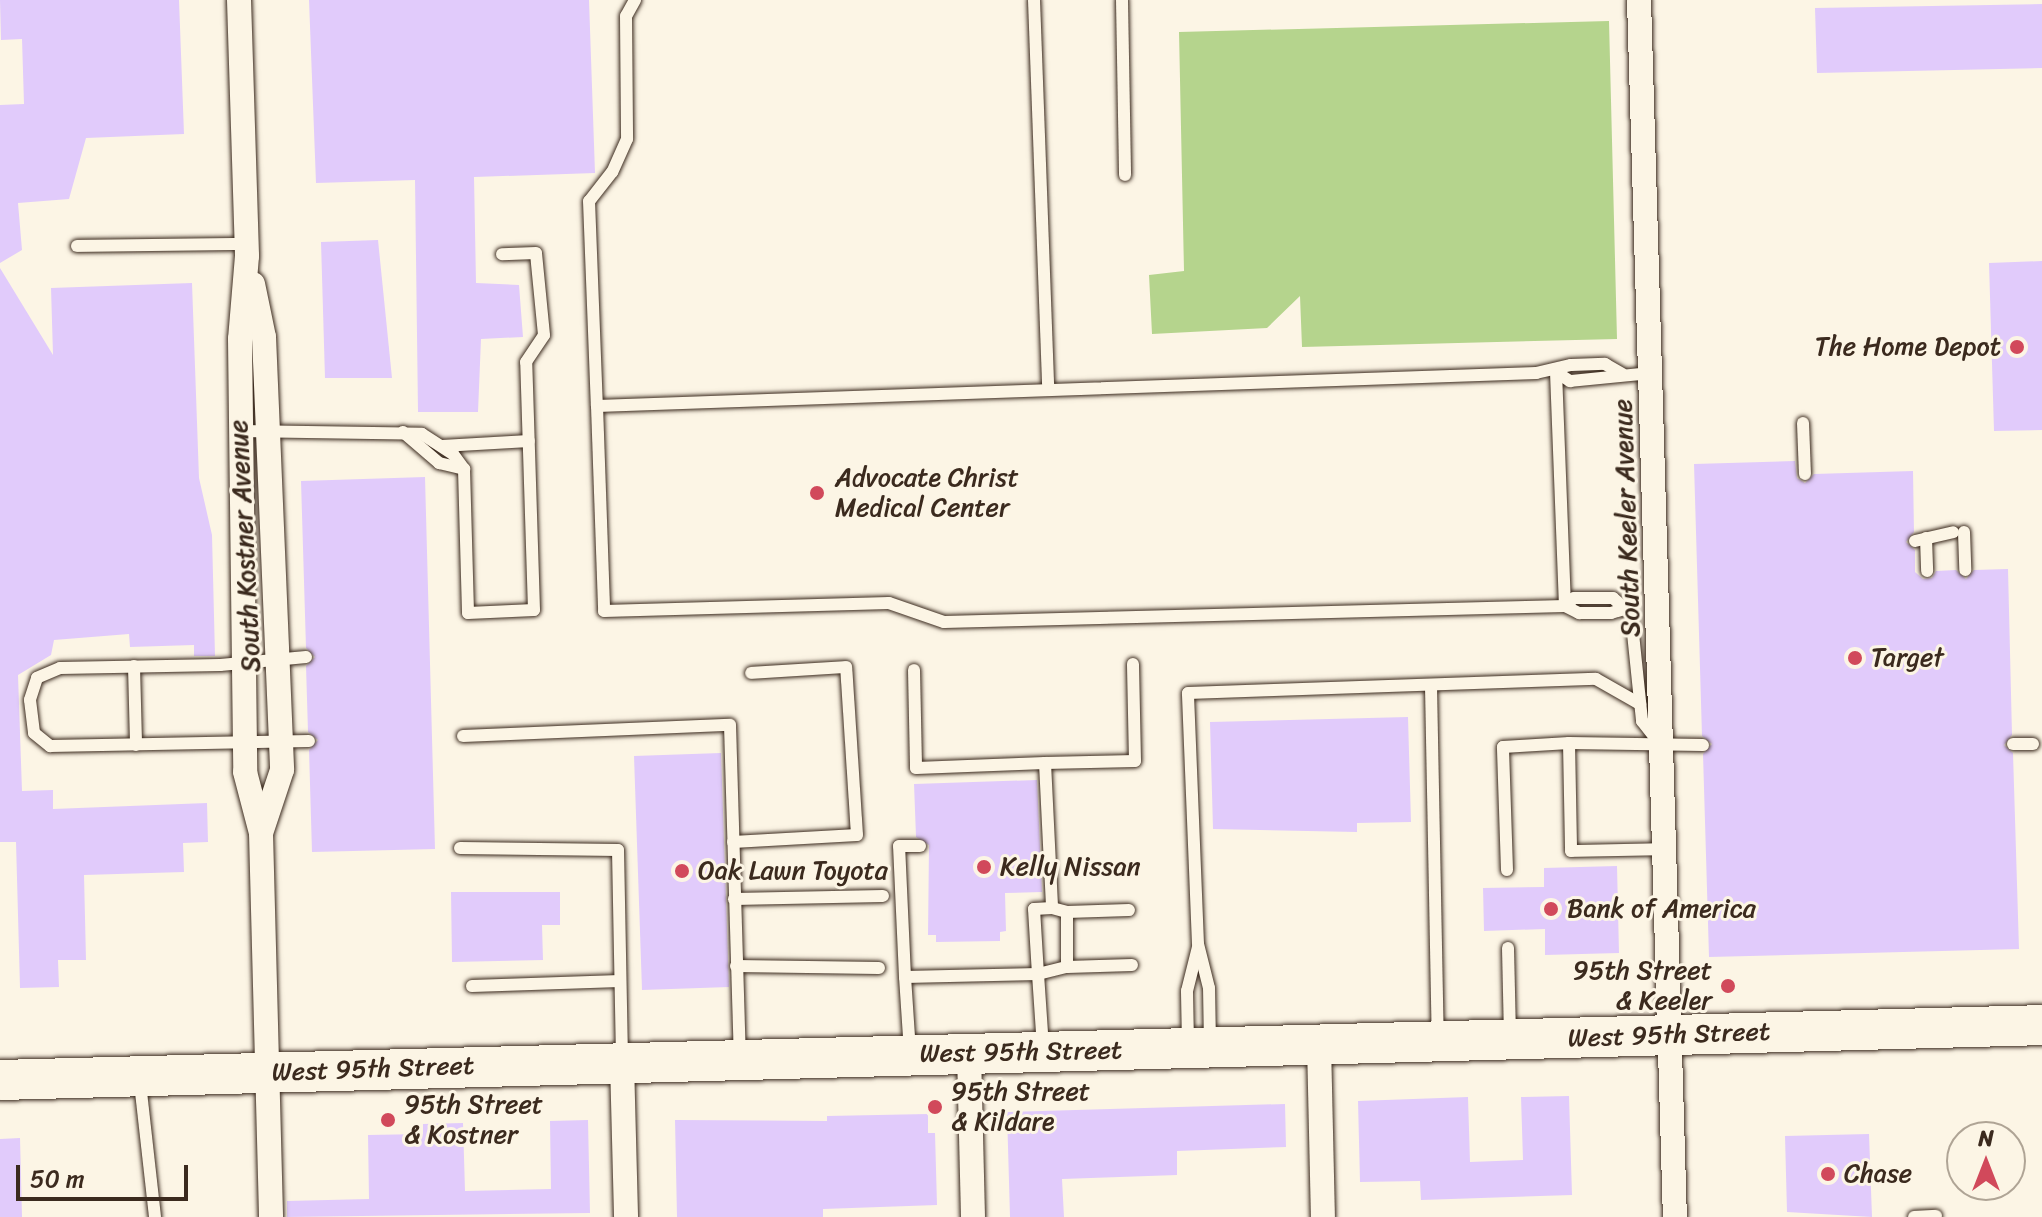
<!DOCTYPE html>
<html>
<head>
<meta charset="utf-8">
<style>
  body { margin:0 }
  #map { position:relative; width:2042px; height:1217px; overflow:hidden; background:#fcf5e5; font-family:Sriracha,sans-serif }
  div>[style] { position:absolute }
  .green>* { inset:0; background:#b5d48d }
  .building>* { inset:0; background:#e1cbfb }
  .roads { filter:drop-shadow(0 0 2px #3b2a1e) drop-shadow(0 0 2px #3b2a1e) }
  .service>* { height:12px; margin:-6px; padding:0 6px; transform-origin:6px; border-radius:6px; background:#fcf5e5 }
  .minor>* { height:24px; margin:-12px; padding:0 12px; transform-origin:12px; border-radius:12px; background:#fcf5e5 }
  .primary>* { height:40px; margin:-20px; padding:0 20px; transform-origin:20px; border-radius:20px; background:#fcf5e5 }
  .dots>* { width:22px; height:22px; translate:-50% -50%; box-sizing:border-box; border:4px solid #fcf5e5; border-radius:50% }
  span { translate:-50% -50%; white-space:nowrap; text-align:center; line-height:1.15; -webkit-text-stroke:6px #fcf5e5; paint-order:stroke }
  .poi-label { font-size:26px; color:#3b2a1e }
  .right { translate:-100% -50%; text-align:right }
  .left { translate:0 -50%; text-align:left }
  .street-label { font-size:26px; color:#3b2a1e }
  .north { position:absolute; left:1946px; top:1121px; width:80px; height:80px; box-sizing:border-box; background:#fcf5e5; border:2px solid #afa495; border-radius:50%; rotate:0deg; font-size:22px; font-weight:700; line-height:32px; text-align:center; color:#3b2a1e }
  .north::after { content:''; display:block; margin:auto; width:28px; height:36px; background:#d1495b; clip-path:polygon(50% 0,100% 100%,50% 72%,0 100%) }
  .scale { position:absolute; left:16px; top:1165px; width:172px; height:36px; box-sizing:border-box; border:4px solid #3b2a1e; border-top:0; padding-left:10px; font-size:24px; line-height:28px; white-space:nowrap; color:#3b2a1e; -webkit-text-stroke:6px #fcf5e5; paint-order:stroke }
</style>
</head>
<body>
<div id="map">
  <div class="green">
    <i style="clip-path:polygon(1609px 21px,1617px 339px,1302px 347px,1300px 296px,1267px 328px,1152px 334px,1149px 275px,1184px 271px,1179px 32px)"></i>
  </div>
  <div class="building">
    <i style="clip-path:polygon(0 0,179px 0,184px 134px,86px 138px,69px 199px,18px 203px,22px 250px,0 263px,0 105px,24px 104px,22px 39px,1px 40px)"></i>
    <i style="clip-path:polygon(309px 0,589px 0,595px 173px,474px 177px,476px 283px,519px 285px,523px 337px,481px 339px,478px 412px,418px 412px,415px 180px,316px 183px)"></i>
    <i style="clip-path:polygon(2042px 4px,2042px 68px,1817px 73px,1815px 8px)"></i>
    <i style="clip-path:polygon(378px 240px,392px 378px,325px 378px,321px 242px)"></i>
    <i style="clip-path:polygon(2042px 261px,2042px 430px,1994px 431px,1989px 263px)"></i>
    <i style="clip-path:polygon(0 268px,53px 355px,51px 288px,192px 283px,199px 478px,212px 535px,215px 656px,194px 656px,194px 645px,130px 647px,129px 634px,54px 640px,51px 655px,18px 675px,22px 791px,53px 790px,53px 809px,207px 803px,208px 842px,183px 843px,184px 872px,84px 875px,86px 960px,58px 960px,59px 987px,20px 988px,16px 842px,0 842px)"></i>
    <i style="clip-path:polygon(1795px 461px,1797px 478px,1805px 483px,1814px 474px,1913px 471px,1914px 532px,1906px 542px,1915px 550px,1915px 572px,1923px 579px,1932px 578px,1936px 571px,1956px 570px,1966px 579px,1974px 570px,2008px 569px,2012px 735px,2004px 745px,2013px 753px,2019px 949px,1709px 957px,1703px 754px,1712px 744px,1702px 736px,1694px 464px)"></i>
    <i style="clip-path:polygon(425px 477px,435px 849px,312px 852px,309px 750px,318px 740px,308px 732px,306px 666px,315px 657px,306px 648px,301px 481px)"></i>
    <i style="clip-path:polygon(1408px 717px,1411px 822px,1357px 823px,1357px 832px,1213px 829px,1210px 722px)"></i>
    <i style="clip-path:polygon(721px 753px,729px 987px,642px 990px,634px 756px)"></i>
    <i style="clip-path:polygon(1037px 780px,1042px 892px,1005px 893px,1006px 931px,1000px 932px,1000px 941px,936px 942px,936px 935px,928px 935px,929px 845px,916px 837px,914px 784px)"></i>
    <i style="clip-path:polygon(1617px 866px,1619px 953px,1545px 955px,1545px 929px,1484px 931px,1483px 888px,1544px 887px,1544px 868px)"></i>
    <i style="clip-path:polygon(451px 892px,560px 892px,560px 925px,542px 925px,543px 960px,452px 962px)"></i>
    <i style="clip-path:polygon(1569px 1096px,1572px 1195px,1421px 1200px,1420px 1181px,1360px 1182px,1358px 1101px,1468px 1097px,1470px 1162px,1523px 1160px,1521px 1097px)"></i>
    <i style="clip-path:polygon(1285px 1104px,1286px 1147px,1177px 1151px,1177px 1175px,1062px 1179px,1064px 1217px,1010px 1217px,1007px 1112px)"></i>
    <i style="clip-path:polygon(928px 1114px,928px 1133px,935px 1133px,937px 1205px,823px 1209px,823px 1217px,677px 1217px,675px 1120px,827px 1121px,827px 1116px)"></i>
    <i style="clip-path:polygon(588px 1120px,590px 1213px,287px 1217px,287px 1201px,369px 1199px,368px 1135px,423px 1134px,423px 1124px,463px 1123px,465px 1191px,551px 1189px,550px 1121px)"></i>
    <i style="clip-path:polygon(1869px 1134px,1872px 1217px,1787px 1212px,1785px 1136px)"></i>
    <i style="clip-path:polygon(20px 1138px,22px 1217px,0 1217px,0 1139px)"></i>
  </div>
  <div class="roads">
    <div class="service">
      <i style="left:635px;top:0;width:18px;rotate:119deg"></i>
      <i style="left:626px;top:16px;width:123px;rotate:89.5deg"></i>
      <i style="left:627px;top:139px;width:36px;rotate:114deg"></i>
      <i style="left:612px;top:172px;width:37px;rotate:128deg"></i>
      <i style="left:589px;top:201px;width:205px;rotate:87.8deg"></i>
      <i style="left:597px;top:406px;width:940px;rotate:-2.01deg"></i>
      <i style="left:1536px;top:373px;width:36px;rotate:-13deg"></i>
      <i style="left:1571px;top:365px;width:34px;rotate:-2deg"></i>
      <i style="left:1605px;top:364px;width:20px;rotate:30deg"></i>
      <i style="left:1034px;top:0;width:390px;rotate:87.9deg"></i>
      <i style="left:1122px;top:0;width:175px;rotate:89deg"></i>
      <i style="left:77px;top:246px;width:170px;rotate:-0.7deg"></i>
      <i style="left:1556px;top:372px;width:234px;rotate:87.8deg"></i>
      <i style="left:1556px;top:372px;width:17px;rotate:33deg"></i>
      <i style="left:1570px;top:381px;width:80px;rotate:-5.7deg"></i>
      <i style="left:597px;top:406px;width:205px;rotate:88deg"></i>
      <i style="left:604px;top:611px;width:285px;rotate:-1.6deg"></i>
      <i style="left:889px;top:603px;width:58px;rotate:19.1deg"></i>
      <i style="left:944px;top:622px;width:621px;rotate:-1.48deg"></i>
      <i style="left:1565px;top:606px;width:16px;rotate:27deg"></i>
      <i style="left:1579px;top:613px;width:32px"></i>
      <i style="left:1611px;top:613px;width:14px;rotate:-17deg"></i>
      <i style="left:1803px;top:423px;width:51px;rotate:87.8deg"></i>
      <i style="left:241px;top:431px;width:181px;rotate:0.9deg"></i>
      <i style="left:422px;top:434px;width:37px;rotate:33deg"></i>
      <i style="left:453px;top:454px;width:19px;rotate:54deg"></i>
      <i style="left:464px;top:469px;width:144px;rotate:88.4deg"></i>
      <i style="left:468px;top:613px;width:66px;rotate:-2.6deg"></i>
      <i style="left:534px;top:610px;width:248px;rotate:-91.8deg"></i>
      <i style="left:526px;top:362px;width:32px;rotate:-56deg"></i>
      <i style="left:544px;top:335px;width:82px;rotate:-95.6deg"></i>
      <i style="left:536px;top:253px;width:34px;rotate:178deg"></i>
      <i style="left:403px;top:432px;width:48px;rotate:40.7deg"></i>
      <i style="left:439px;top:463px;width:26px;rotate:13deg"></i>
      <i style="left:442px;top:446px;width:87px;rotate:-3.3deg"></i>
      <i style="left:1964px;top:532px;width:38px;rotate:88deg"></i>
      <i style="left:1926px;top:538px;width:33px;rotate:88deg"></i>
      <i style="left:1915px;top:541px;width:39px;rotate:-13deg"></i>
      <i style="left:1565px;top:606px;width:12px;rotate:-42deg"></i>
      <i style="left:1574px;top:598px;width:39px"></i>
      <i style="left:1613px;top:598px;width:24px;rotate:42deg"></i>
      <i style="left:1631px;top:614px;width:108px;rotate:84.1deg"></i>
      <i style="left:1642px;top:721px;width:24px;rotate:52deg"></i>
      <i style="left:306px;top:657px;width:86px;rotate:174.7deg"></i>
      <i style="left:220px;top:665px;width:160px;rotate:178.9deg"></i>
      <i style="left:60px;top:668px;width:25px;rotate:157deg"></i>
      <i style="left:37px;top:678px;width:23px;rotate:108deg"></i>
      <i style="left:30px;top:700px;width:33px;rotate:83deg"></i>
      <i style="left:34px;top:733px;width:21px;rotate:39deg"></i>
      <i style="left:50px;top:746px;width:259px;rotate:-1.1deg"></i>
      <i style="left:134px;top:666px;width:79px;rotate:88.5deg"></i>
      <i style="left:914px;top:670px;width:98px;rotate:88.8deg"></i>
      <i style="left:916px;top:768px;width:129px;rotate:-2.2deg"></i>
      <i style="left:1045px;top:763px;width:145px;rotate:87.2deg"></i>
      <i style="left:1052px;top:908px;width:18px;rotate:177deg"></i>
      <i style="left:1034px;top:909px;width:65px;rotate:86.5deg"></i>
      <i style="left:1038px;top:974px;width:30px;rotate:-14deg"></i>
      <i style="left:1431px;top:686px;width:349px;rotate:88.9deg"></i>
      <i style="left:463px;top:736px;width:267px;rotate:-2.4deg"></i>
      <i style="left:730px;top:725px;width:330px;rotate:88.3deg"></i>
      <i style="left:1569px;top:743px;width:134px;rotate:0.9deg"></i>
      <i style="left:2013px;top:744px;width:20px"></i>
      <i style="left:1045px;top:763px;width:90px;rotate:-1.3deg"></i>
      <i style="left:1135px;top:761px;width:97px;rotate:-91.2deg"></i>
      <i style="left:733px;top:842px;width:124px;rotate:-3.2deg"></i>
      <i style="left:857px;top:835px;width:168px;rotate:-93.7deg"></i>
      <i style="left:846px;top:667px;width:95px;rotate:176.4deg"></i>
      <i style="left:460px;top:848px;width:158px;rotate:0.7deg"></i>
      <i style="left:618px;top:850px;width:206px;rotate:88.9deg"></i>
      <i style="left:1507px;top:870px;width:123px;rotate:-91.9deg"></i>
      <i style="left:1503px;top:747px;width:66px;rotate:-3.5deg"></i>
      <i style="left:1569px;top:743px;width:108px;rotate:88.9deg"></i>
      <i style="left:1571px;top:851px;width:94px;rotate:-1.2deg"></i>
      <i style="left:734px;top:899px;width:149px;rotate:-1.2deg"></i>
      <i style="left:1052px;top:908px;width:16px;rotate:15deg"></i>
      <i style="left:1067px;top:912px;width:55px;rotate:90deg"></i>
      <i style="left:1067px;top:967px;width:65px;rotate:-1.8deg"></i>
      <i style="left:1067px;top:912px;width:62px;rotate:-1.8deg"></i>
      <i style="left:1508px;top:948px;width:85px;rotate:88.7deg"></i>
      <i style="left:736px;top:966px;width:143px;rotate:0.8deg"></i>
      <i style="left:905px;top:977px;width:131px;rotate:-92.6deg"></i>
      <i style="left:899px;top:846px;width:21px"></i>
      <i style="left:472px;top:986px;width:148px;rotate:-1.9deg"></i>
      <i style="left:1188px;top:1044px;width:53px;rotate:-91.1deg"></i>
      <i style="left:1187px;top:991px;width:45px;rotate:-76deg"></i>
      <i style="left:1210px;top:1044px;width:56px;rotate:-91deg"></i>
      <i style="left:1209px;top:988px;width:45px;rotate:-104deg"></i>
      <i style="left:1198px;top:944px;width:251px;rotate:-92.3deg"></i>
      <i style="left:1188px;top:693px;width:408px;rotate:-2deg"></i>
      <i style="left:1596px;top:679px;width:51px;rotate:29.6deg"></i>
      <i style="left:910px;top:1052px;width:75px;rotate:-93.8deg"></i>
      <i style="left:905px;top:977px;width:133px;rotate:-1.3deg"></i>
      <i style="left:1038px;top:974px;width:73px;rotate:86.1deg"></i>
      <i style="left:140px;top:1083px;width:135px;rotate:83.6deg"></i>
      <i style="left:1914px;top:1217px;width:22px;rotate:-3deg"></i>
    </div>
    <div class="minor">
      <i style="left:239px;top:0;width:256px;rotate:88.2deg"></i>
      <i style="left:247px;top:256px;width:83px;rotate:94.8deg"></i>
      <i style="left:240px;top:339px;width:433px;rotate:89.3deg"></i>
      <i style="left:245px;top:772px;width:63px;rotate:75.3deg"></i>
      <i style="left:261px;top:833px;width:384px;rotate:88.5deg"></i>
      <i style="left:1639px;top:0;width:1218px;rotate:88.31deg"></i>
      <i style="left:253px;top:284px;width:54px;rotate:78.3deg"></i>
      <i style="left:264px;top:337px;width:433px;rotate:87.6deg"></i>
      <i style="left:282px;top:770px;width:66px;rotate:108.4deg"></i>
      <i style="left:1319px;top:1044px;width:173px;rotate:88.7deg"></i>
      <i style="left:969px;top:1053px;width:164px;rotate:88.6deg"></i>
      <i style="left:622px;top:1062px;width:155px;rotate:88.5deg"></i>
    </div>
    <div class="primary">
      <i style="left:0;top:1080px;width:2043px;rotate:-1.54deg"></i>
    </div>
  </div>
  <div class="dots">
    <i style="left:2017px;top:347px;background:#d1495b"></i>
    <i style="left:817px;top:493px;background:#d1495b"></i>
    <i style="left:1855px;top:658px;background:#d1495b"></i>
    <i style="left:984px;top:867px;background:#d1495b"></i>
    <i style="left:682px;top:871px;background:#d1495b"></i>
    <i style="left:1551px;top:909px;background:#d1495b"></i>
    <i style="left:1728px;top:986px;background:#d1495b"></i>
    <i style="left:935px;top:1107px;background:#d1495b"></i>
    <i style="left:388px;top:1120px;background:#d1495b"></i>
    <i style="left:1828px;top:1174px;background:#d1495b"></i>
  </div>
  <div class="poi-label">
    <span class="right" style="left:2001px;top:347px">The Home Depot</span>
    <span class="left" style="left:835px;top:493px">Advocate Christ<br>Medical Center</span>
    <span class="left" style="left:1871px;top:658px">Target</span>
    <span class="left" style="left:1000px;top:867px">Kelly Nissan</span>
    <span class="left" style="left:698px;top:871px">Oak Lawn Toyota</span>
    <span class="left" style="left:1567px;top:909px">Bank of America</span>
    <span class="right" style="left:1712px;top:986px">95th Street<br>&amp; Keeler</span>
    <span class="left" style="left:951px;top:1107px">95th Street<br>&amp; Kildare</span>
    <span class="left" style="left:404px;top:1120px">95th Street<br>&amp; Kostner</span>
    <span class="left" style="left:1844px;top:1174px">Chase</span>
  </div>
  <div class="street-label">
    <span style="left:1627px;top:518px;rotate:-92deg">South Keeler Avenue</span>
    <span style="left:245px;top:546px;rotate:-93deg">South Kostner Avenue</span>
    <span style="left:1669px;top:1035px;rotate:-2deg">West 95th Street</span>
    <span style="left:1021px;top:1052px;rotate:-1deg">West 95th Street</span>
    <span style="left:373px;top:1069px;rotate:-2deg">West 95th Street</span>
  </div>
  <div class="north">N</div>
  <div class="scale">50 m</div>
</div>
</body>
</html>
